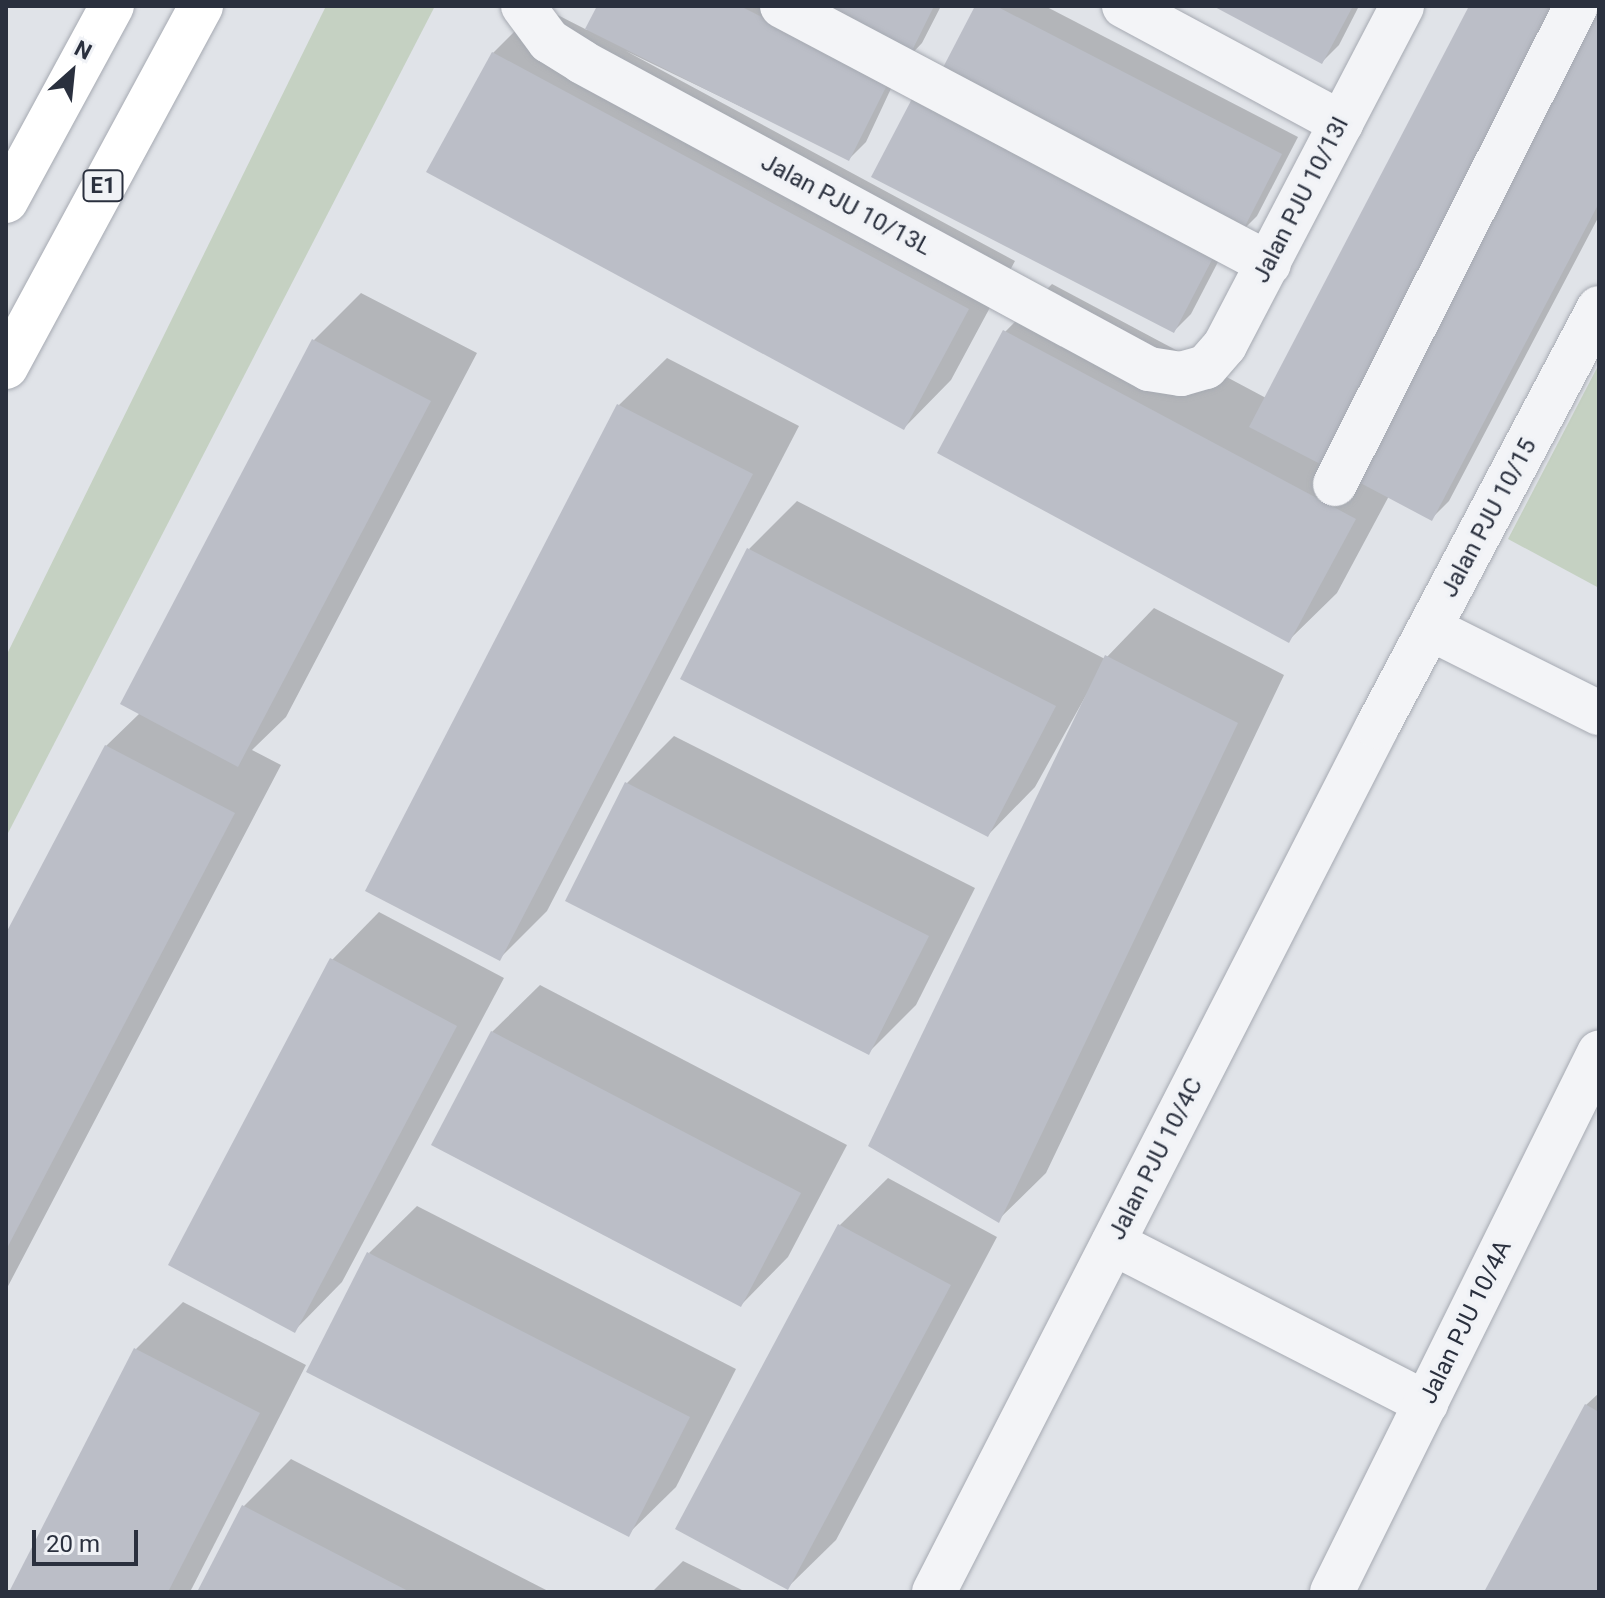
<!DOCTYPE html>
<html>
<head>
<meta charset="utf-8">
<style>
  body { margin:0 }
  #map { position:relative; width:1605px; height:1598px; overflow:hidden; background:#e0e3e8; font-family:Roboto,sans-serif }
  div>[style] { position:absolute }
  .green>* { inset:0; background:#c5d1c2 }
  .shadow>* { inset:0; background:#0003 }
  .building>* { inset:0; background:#bbbec7 }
  .roads { filter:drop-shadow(0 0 2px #a6aab2) drop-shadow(0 0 2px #a6aab2) }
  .minor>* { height:44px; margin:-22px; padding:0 22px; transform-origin:22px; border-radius:22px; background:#f3f4f7 }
  .highway>* { height:44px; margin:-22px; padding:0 22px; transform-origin:22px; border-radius:22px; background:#fff }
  span { translate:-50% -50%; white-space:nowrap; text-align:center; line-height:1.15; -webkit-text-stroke:7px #f0f2f6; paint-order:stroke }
  .shield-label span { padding:2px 6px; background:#f0f2f6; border:2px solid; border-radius:6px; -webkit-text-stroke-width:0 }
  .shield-label { font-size:22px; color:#2a303e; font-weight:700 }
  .street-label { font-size:24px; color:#2a303e }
  .frame { position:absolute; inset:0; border:8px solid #2a303e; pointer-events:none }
  .north { position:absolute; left:32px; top:32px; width:80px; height:80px; -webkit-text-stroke:6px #f0f2f6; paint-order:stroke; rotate:27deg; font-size:22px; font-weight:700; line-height:32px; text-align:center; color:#2a303e }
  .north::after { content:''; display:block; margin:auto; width:28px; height:36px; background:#2a303e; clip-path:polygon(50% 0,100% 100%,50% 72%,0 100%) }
  .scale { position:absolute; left:32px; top:1530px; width:106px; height:36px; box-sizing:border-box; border:4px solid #2a303e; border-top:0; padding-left:10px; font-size:24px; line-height:28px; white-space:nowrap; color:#2a303e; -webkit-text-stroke:6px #f0f2f6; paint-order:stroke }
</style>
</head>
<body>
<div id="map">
  <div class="green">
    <i style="clip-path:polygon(326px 6px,435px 6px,6px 837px,6px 656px)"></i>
    <i style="clip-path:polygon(1599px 364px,1599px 588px,1508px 539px)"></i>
  </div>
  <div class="shadow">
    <i style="clip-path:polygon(540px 6px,587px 30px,599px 6px,941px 6px,922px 43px,903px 63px,866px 142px,849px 159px,626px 51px,1015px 261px,951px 380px,904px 428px,493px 53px)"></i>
    <i style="clip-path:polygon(977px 6px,1045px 6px,1298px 137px,1257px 216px,1240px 233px)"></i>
    <i style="clip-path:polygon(1217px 6px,1359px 6px,1339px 45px,1322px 62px)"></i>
    <i style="clip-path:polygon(1471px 6px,1350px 444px,1599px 10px,1599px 216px,1449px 501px,1432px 518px,1389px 496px,1337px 593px,1289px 640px,1005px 332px,1052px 284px,1266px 398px)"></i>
    <i style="clip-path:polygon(874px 176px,1232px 235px,1191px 314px,1174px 331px)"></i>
    <i style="clip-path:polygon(361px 293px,477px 353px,286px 717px,252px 750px,281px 765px,6px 1290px,6px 938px,106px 746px,140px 713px,314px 340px)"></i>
    <i style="clip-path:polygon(667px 358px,799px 426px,547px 911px,499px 959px,619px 405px)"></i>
    <i style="clip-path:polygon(797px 501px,1105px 659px,1154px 608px,1284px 675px,1046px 1173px,998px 1220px,1099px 672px,1035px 787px,988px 835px,749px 549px)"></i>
    <i style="clip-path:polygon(674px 736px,975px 888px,916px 1005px,869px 1052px,626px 784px)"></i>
    <i style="clip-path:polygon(379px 912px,504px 978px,342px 1282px,295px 1330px,332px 960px)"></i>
    <i style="clip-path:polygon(540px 985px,847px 1145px,788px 1257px,741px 1305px,492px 1032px)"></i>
    <i style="clip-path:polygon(888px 1178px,997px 1237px,836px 1540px,788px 1587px,840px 1225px)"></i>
    <i style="clip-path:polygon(417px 1206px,736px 1369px,676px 1487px,628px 1534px,369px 1253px)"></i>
    <i style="clip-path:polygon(183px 1302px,306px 1365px,190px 1592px,11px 1592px,135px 1350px)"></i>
    <i style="clip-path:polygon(1599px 1393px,1599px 1592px,1486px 1592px,1586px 1405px)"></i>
    <i style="clip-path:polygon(291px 1459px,550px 1592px,199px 1592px,243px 1507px)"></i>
    <i style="clip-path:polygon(683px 1561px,746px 1592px,652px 1592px)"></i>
  </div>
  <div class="building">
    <i style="clip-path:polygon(597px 6px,740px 6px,889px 81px,849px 161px,585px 29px)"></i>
    <i style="clip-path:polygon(792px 6px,934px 6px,906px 63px)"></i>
    <i style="clip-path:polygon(975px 6px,996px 6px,1282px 154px,1240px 236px,937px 79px)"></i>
    <i style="clip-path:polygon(1213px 6px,1353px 6px,1322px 64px)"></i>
    <i style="clip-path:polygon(1469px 6px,1573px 6px,1330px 469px,1249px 427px)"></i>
    <i style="clip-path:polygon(1599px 6px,1599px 203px,1432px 521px,1351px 478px)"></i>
    <i style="clip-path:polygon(492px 52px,969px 309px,904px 430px,426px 172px)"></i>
    <i style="clip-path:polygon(914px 95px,1216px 252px,1174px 333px,871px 177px)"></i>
    <i style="clip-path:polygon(1003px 330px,1356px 519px,1289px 643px,937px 453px)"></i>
    <i style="clip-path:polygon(312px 339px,431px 401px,238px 767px,120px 704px)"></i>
    <i style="clip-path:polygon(617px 404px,753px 474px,500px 961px,365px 891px)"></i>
    <i style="clip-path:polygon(747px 548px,1056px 706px,988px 837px,680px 679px)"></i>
    <i style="clip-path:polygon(1105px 655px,1238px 723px,999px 1223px,868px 1146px)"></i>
    <i style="clip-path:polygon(105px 745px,235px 813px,6px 1250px,6px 933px)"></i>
    <i style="clip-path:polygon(625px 782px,929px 936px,869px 1055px,565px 901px)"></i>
    <i style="clip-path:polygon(330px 958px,457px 1026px,295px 1333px,168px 1265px)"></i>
    <i style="clip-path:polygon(491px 1031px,801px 1193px,741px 1307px,431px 1145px)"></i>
    <i style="clip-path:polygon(838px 1224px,951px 1285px,788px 1590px,675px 1529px)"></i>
    <i style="clip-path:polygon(367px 1252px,690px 1417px,629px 1537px,306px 1372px)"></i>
    <i style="clip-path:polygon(134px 1348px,260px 1413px,168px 1592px,9px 1592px)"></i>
    <i style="clip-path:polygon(1585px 1404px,1599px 1412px,1599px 1592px,1484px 1592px)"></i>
    <i style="clip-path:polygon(242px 1505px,410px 1592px,197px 1592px)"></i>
  </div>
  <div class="roads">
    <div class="minor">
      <i style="left:523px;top:6px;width:44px;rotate:53.4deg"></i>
      <i style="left:549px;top:41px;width:39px;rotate:32deg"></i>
      <i style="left:582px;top:62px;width:645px;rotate:28.43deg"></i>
      <i style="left:1149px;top:369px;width:32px;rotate:9deg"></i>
      <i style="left:1181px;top:374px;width:26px;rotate:-16deg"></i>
      <i style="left:1206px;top:367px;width:29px;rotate:-49deg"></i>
      <i style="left:1225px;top:345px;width:382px;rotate:-62.4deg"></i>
      <i style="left:782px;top:6px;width:551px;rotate:27.91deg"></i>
      <i style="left:1124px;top:6px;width:247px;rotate:28.3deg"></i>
      <i style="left:1335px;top:484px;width:535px;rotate:-63.24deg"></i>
      <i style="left:1431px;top:629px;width:188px;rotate:26.6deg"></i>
      <i style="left:1113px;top:1243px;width:352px;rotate:27.1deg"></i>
      <i style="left:934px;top:1592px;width:972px;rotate:-62.88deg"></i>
      <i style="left:1377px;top:727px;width:474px;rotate:-62.1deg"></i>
      <i style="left:1332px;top:1592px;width:602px;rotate:-63.65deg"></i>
    </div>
    <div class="highway">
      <i style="left:6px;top:201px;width:222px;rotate:-61.5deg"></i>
      <i style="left:6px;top:367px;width:410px;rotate:-61.6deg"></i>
    </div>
  </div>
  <div class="shield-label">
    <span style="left:103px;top:186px">E1</span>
  </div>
  <div class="street-label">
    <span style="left:1301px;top:200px;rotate:-63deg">Jalan PJU 10/13I</span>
    <span style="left:846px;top:205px;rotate:28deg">Jalan PJU 10/13L</span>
    <span style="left:1489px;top:518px;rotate:-62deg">Jalan PJU 10/15</span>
    <span style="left:1156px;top:1159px;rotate:-63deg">Jalan PJU 10/4C</span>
    <span style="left:1466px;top:1322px;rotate:-64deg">Jalan PJU 10/4A</span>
  </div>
  <div class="frame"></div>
  <div class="north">N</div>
  <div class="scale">20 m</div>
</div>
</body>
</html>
